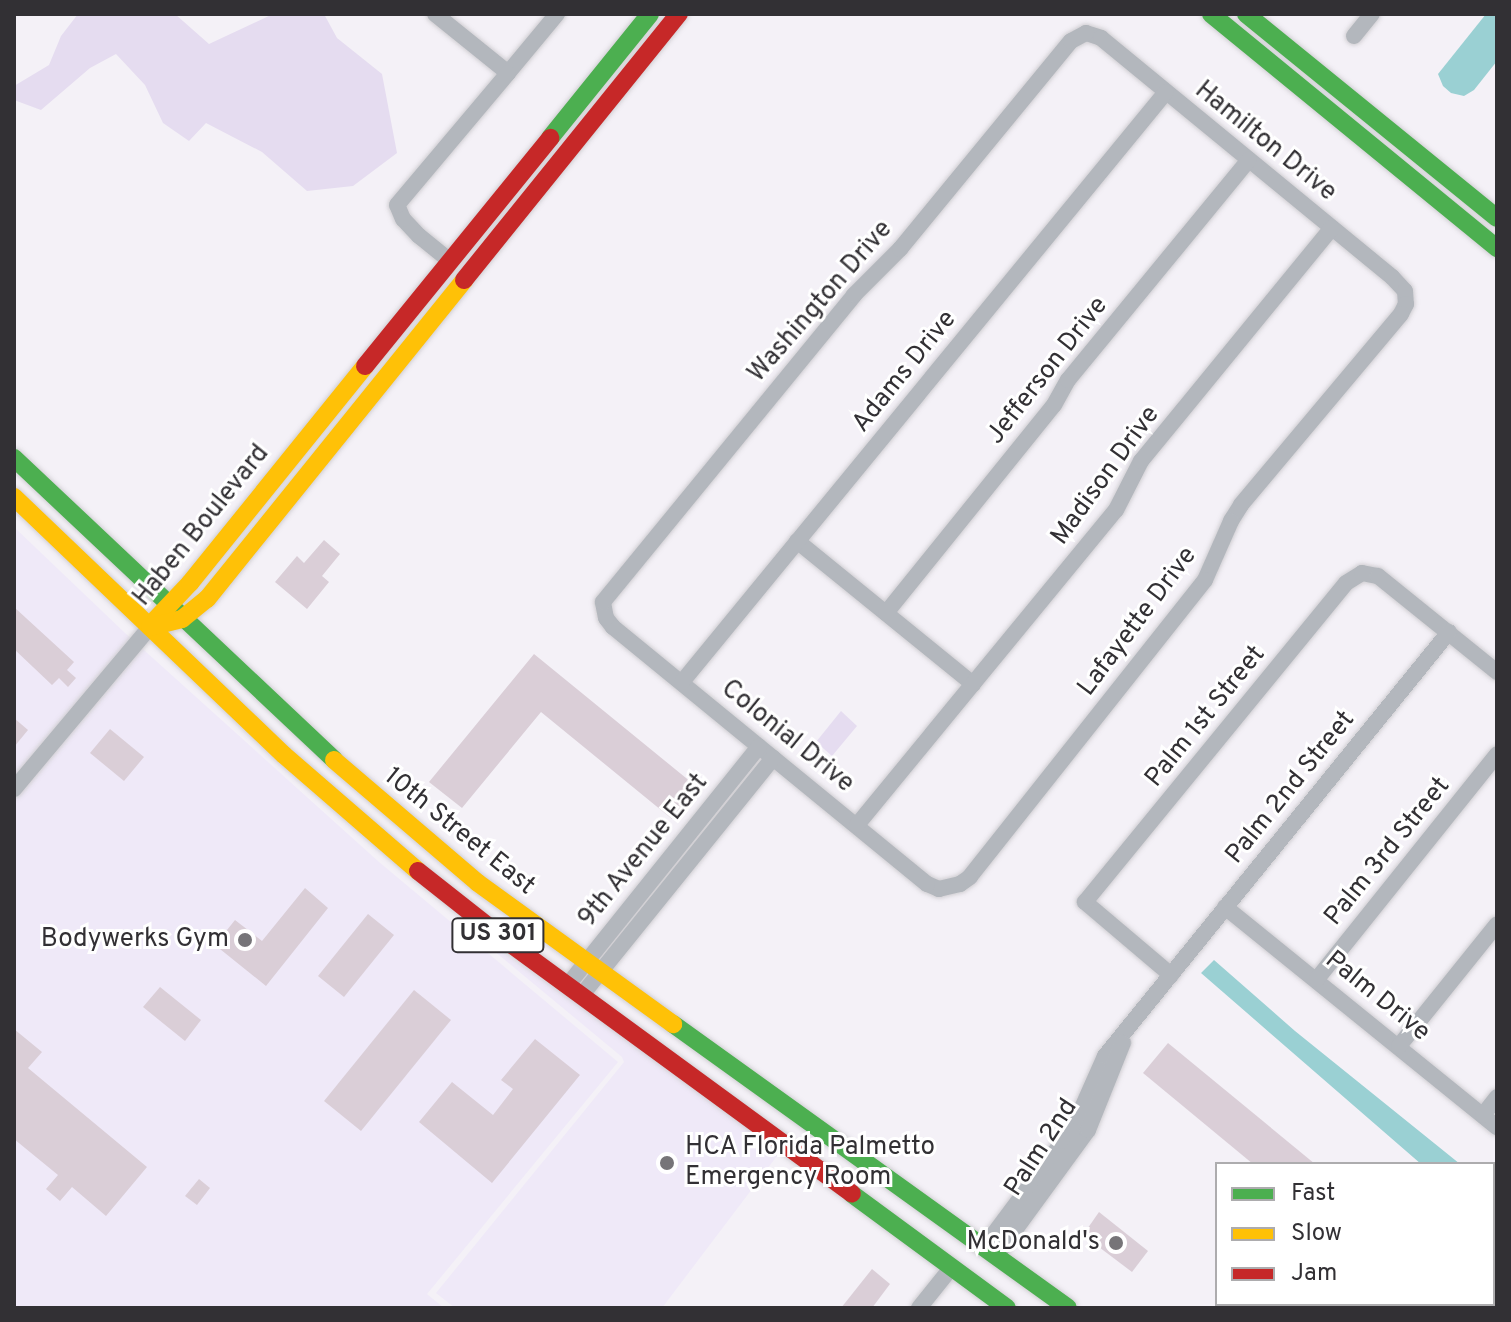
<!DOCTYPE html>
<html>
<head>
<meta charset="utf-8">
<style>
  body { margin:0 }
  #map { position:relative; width:1511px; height:1322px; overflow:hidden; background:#f4f1f7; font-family:Overpass,sans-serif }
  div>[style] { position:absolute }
  .industrial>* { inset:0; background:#efe9f8 }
  .green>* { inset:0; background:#e5dcf0 }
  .water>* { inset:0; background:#9ad0d3 }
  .building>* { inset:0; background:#daced7 }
  .roads { filter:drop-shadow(0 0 2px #d1cfd3) drop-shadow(0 0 2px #d1cfd3) }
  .street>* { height:16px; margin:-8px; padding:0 8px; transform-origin:8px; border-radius:8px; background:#b3b7bd }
  .fast>* { height:18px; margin:-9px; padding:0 9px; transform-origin:9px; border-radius:9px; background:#4caf50 }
  .slow>* { height:18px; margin:-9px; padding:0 9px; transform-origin:9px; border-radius:9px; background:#ffc107 }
  .jam>* { height:18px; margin:-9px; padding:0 9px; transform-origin:9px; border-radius:9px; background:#c62828 }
  .dots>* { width:22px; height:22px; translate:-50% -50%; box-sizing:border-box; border:4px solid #fff; border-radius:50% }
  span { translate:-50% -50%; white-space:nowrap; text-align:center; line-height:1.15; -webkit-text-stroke:6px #fff; paint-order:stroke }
  .shield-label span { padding:2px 6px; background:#fff; border:2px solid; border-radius:6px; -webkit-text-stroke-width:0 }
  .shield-label { font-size:24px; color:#323034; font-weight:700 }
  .street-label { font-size:26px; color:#323034 }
  .poi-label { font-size:26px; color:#323034 }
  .right { translate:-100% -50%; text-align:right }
  .left { translate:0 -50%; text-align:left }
  .frame { position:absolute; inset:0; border:16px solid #323034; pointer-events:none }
  .legend { position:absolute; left:1215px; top:1162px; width:280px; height:144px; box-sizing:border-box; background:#fff; border:2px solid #adacae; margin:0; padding:10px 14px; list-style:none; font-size:24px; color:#323034 }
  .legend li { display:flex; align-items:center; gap:16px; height:40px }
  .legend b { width:40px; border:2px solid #adacae }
</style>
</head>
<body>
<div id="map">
  <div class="industrial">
    <i style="clip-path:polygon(14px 527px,125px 633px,379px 862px,618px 1062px,427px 1294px,444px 1308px,14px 1308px)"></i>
    <i style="clip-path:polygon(464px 926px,593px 1014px,780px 1152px,662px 1308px,455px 1308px,436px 1293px,624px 1062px,622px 1057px)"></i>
  </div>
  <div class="green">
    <i style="clip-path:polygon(78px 14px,175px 14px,209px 44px,273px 14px,324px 14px,337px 38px,382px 74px,397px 153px,353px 186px,307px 191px,262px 152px,206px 123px,189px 141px,163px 123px,145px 85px,116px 54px,90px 68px,41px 110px,14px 100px,14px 86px,49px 65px,61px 36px)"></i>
    <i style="clip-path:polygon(841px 711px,857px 726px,832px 756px,816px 742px)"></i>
  </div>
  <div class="water">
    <i style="clip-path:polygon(1486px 14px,1497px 14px,1497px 61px,1474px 90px,1464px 96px,1451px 93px,1443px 86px,1438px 74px)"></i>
    <i style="clip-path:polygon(1214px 960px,1295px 1031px,1460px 1164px,1421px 1164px,1201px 973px)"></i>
  </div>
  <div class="building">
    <i style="clip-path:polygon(324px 540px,340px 554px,322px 576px,329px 582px,307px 609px,275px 582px,297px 556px,304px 563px)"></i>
    <i style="clip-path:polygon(14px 607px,74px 662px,67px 670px,76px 678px,68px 687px,59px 678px,52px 685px,14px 649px)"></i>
    <i style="clip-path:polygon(534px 654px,697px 787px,672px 819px,541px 712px,462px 808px,429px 782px)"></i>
    <i style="clip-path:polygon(14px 718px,28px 730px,14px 747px)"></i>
    <i style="clip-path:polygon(110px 729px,144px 757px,124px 781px,90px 753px)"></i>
    <i style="clip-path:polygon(305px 888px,328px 908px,266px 986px,215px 945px,235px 920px,262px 941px)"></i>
    <i style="clip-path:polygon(368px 914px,394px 935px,344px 997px,318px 976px)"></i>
    <i style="clip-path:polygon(160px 987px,201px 1020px,185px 1041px,143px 1007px)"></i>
    <i style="clip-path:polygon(414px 990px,451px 1020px,361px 1131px,324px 1101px)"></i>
    <i style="clip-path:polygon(14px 1029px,42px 1052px,28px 1068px,147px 1167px,106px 1216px,72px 1187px,60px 1201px,46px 1189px,58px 1175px,14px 1139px)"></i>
    <i style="clip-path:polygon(535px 1039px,580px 1075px,492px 1183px,419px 1122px,452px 1082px,493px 1115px,513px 1089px,501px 1080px)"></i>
    <i style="clip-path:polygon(1168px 1043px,1315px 1164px,1253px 1164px,1143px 1073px)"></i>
    <i style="clip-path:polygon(199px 1179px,210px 1188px,197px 1205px,185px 1196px)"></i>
    <i style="clip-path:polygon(1099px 1212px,1148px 1251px,1132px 1272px,1083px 1235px)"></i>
    <i style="clip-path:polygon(872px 1269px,890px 1284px,872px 1308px,841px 1308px)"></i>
  </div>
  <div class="roads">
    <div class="street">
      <i style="left:435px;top:14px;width:94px;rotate:38.9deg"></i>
      <i style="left:508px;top:73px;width:77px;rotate:-50.3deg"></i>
      <i style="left:1086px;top:33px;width:16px;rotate:18deg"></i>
      <i style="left:1101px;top:38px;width:377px;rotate:39.4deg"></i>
      <i style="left:1392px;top:277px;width:19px;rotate:47deg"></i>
      <i style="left:1405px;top:291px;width:13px;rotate:86deg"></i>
      <i style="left:1406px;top:304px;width:11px;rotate:117deg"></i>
      <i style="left:1401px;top:314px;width:249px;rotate:130deg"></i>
      <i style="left:1241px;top:505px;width:19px;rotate:122deg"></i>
      <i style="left:1231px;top:521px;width:64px;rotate:113.8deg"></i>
      <i style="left:1205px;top:580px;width:379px;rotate:128.4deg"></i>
      <i style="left:970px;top:877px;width:12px;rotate:145deg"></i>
      <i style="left:960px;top:884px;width:22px;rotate:167deg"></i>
      <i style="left:939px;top:889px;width:13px;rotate:-157deg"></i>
      <i style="left:927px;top:884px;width:406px;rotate:-140.7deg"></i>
      <i style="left:613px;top:627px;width:11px;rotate:-128deg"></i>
      <i style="left:606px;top:618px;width:16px;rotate:-101deg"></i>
      <i style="left:603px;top:602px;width:397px;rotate:-50.7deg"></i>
      <i style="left:854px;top:295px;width:65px;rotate:-45deg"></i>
      <i style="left:900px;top:249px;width:269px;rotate:-50.6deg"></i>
      <i style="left:1071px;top:41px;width:17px;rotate:-28deg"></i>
      <i style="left:1354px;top:36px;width:28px;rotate:-51deg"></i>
      <i style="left:450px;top:261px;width:40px;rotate:-141deg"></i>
      <i style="left:419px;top:236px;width:23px;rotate:-133deg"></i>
      <i style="left:403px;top:219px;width:15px;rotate:-113deg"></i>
      <i style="left:397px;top:205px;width:172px;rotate:-49.9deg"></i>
      <i style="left:797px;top:541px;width:227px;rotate:39.1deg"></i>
      <i style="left:886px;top:613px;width:267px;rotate:-51.1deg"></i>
      <i style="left:1054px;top:405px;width:29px;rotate:-61deg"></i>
      <i style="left:1068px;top:380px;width:285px;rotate:-50.6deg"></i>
      <i style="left:682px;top:682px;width:763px;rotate:-50.64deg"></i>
      <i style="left:14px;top:789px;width:212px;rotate:-50deg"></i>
      <i style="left:857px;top:825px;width:408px;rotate:-50.6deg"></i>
      <i style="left:1116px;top:510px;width:55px;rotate:-63deg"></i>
      <i style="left:1141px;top:461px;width:301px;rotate:-50.7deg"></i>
      <i style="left:1225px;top:907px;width:350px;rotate:39deg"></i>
      <i style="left:1171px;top:975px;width:113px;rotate:-139.7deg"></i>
      <i style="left:1085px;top:902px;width:412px;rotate:-50.7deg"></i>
      <i style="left:1346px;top:583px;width:19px;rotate:-32deg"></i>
      <i style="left:1362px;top:573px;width:16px;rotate:11deg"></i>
      <i style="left:1378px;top:576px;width:153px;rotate:38.9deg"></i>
      <i style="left:1317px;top:979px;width:288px;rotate:-51.3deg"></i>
      <i style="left:567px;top:986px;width:307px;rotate:-51.3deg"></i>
      <i style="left:581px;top:996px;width:306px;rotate:-51.1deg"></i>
      <i style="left:1399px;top:1046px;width:156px;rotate:-51.2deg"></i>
      <i style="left:1483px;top:1115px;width:23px;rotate:-52deg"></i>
      <i style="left:984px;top:1247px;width:132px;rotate:-53.3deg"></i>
      <i style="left:1063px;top:1141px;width:28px;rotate:-58deg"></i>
      <i style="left:1078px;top:1117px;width:67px;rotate:-66.1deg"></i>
      <i style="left:1105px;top:1056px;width:546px;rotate:-50.95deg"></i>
      <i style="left:996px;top:1256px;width:156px;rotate:-53.9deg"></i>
      <i style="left:1088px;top:1130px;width:94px;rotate:-68.1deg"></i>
      <i style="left:919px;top:1308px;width:51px;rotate:-51.3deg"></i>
    </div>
    <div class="fast">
      <i style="left:1211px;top:14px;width:370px;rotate:39.3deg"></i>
      <i style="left:1246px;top:14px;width:323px;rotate:39.1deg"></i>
      <i style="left:550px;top:138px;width:159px;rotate:-51.1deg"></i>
      <i style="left:14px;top:458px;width:440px;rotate:43.3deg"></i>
      <i style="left:673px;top:1024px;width:486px;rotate:35.7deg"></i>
      <i style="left:852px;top:1194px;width:192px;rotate:36.3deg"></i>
    </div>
    <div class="slow">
      <i style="left:14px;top:497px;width:373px;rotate:43.7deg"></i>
      <i style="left:284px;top:755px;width:177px;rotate:40.9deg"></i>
      <i style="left:156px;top:619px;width:50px;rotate:-46.6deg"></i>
      <i style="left:190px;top:583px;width:279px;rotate:-51.1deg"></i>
      <i style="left:150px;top:627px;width:33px;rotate:-14deg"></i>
      <i style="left:182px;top:619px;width:32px;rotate:-39deg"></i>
      <i style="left:207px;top:599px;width:410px;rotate:-51.1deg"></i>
      <i style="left:334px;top:760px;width:189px;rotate:40.5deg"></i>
      <i style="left:478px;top:883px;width:241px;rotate:35.9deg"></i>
    </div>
    <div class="jam">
      <i style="left:464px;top:280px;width:342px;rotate:-51.1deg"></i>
      <i style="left:365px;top:366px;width:294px;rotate:-50.9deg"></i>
      <i style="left:418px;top:871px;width:110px;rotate:38.3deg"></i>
      <i style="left:504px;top:939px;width:431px;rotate:36.2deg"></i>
    </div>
  </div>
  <div class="dots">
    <i style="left:245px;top:940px;background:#767478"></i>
    <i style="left:667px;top:1163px;background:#767478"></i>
    <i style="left:1116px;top:1243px;background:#767478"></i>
  </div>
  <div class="shield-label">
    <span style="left:498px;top:935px">US 301</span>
  </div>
  <div class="street-label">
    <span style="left:1265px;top:142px;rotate:39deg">Hamilton Drive</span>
    <span style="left:821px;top:302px;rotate:-49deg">Washington Drive</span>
    <span style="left:1048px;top:371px;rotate:-52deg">Jefferson Drive</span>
    <span style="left:905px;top:372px;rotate:-51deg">Adams Drive</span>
    <span style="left:1106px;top:476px;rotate:-54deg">Madison Drive</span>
    <span style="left:202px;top:526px;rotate:-51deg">Haben Boulevard</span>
    <span style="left:1138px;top:622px;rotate:-53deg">Lafayette Drive</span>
    <span style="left:1206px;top:717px;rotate:-51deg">Palm 1st Street</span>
    <span style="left:787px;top:737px;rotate:39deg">Colonial Drive</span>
    <span style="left:1291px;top:788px;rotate:-51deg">Palm 2nd Street</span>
    <span style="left:459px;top:832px;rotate:39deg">10th Street East</span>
    <span style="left:644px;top:851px;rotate:-51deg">9th Avenue East</span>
    <span style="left:1388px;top:852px;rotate:-51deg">Palm 3rd Street</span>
    <span style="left:1377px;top:997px;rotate:39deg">Palm Drive</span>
    <span style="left:1042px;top:1148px;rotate:-57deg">Palm 2nd</span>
  </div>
  <div class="poi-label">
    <span class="right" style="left:229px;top:940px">Bodywerks Gym</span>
    <span class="left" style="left:685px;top:1163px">HCA Florida Palmetto<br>Emergency Room</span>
    <span class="right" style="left:1100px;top:1243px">McDonald's</span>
  </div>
  <div class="frame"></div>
  <ul class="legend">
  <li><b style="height:10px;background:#4caf50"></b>Fast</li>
  <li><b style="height:10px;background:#ffc107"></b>Slow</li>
  <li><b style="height:10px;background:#c62828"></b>Jam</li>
  </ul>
</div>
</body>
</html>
